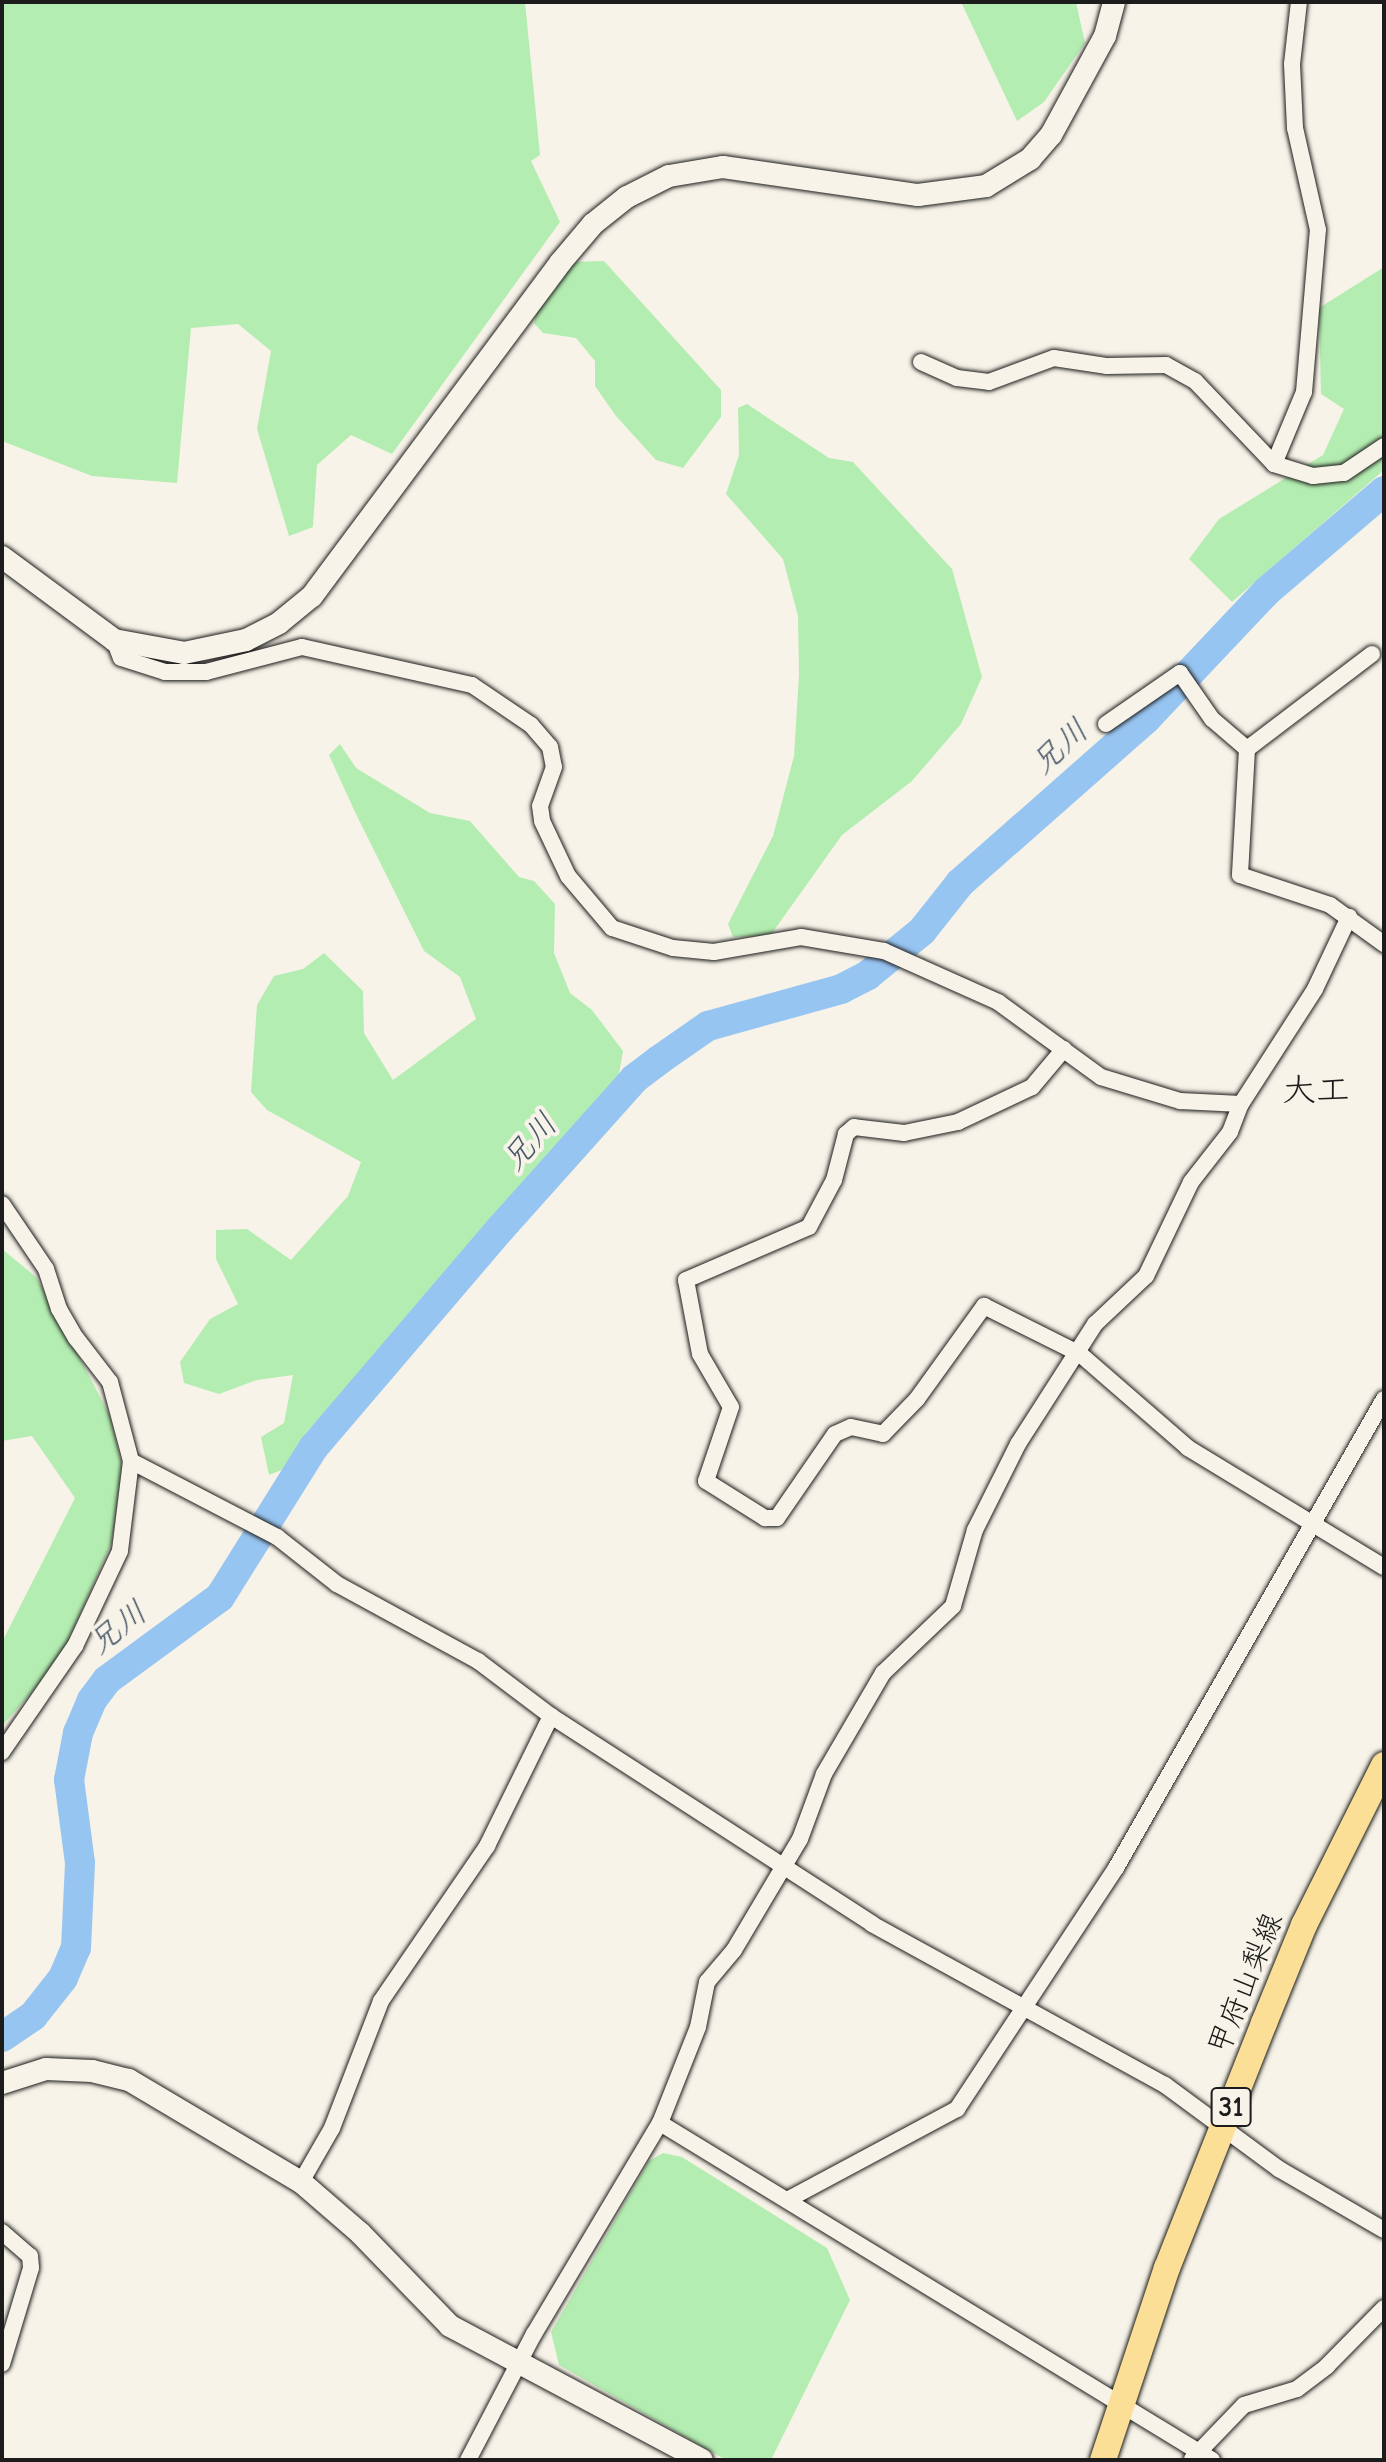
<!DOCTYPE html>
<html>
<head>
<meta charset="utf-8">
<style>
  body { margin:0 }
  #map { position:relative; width:1386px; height:2462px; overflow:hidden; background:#f7f3e8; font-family:"Comic Neue","Klee One",sans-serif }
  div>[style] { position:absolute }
  .green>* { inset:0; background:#b4edb1 }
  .river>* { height:30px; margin:-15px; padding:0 15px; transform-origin:15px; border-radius:15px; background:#97c5f2 }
  .roads { filter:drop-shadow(0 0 2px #1c1c1c) drop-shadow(0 0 2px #1c1c1c) }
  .street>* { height:16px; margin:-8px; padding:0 8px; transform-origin:8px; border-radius:8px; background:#f7f3e8 }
  .secondary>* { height:22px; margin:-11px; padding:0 11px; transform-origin:11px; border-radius:11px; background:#f7f3e8 }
  .primary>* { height:26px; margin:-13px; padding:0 13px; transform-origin:13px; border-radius:13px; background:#fbdf96 }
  span { translate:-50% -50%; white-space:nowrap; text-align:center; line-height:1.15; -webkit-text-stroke:8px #f7f3e8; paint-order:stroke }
  .shield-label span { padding:2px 6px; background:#f7f3e8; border:2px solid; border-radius:6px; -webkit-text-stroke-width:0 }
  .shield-label { font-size:28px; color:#1c1c1c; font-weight:700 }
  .street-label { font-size:30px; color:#1c1c1c }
  .water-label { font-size:32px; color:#475767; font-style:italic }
  .quarter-label { font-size:34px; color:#1c1c1c }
  .frame { position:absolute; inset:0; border:4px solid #1c1c1c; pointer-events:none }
</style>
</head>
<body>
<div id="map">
  <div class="green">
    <i style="clip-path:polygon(2px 2px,525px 2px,540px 155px,531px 161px,560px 222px,392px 454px,351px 435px,317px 465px,313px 527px,289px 536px,257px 429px,271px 351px,238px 324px,191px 328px,177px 483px,92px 476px,2px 441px)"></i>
    <i style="clip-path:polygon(961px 2px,1076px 2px,1085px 43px,1044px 102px,1017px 121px)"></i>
    <i style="clip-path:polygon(604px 261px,721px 390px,721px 417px,683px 468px,656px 460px,616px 416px,595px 386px,595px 361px,576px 338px,543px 333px,534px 323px,541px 295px,572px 262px)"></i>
    <i style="clip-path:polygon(1384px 267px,1384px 470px,1232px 602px,1189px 559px,1219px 519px,1323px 455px,1344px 409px,1321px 394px,1319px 308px)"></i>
    <i style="clip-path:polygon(747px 404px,829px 458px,853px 462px,952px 569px,982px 677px,961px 724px,912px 781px,842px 835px,770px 936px,733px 937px,728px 924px,773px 836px,794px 756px,799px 675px,798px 616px,783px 559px,726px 494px,739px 455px,738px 408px)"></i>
    <i style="clip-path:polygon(340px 744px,356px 768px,430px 813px,470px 821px,519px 877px,534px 881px,555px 904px,554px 953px,570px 993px,592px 1010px,623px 1051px,617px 1086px,551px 1165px,493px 1215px,348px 1391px,307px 1431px,282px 1470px,269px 1475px,261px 1437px,284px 1423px,293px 1375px,257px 1380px,219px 1394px,184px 1383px,180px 1362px,210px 1319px,238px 1304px,216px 1259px,216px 1230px,247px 1229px,291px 1260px,348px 1196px,361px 1162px,267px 1110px,251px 1092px,257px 1005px,274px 976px,303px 969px,324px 953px,363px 991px,364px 1033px,393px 1080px,476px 1019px,460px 977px,424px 951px,355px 812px,329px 755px)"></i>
    <i style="clip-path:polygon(2px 1249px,36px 1277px,63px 1326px,110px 1416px,122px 1466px,112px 1542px,67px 1643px,40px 1683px,2px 1726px,2px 1642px,75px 1498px,32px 1436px,2px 1441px)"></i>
    <i style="clip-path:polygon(663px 2153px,682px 2157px,827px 2248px,850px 2300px,771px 2460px,726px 2460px,559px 2365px,551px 2332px,649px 2161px)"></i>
  </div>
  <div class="river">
    <i style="left:2px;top:2037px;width:37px;rotate:-34deg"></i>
    <i style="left:33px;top:2016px;width:48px;rotate:-51.7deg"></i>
    <i style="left:63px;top:1978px;width:33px;rotate:-67deg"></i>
    <i style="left:76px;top:1948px;width:85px;rotate:-87.3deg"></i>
    <i style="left:80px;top:1863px;width:84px;rotate:-97.5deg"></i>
    <i style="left:69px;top:1780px;width:48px;rotate:-79.2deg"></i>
    <i style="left:78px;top:1733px;width:36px;rotate:-67deg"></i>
    <i style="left:92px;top:1700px;width:25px;rotate:-53deg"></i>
    <i style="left:107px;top:1680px;width:140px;rotate:-36.3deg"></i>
    <i style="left:220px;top:1597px;width:176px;rotate:-58deg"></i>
    <i style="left:313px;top:1448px;width:289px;rotate:-49.5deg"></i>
    <i style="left:501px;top:1228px;width:200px;rotate:-48.2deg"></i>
    <i style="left:634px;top:1079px;width:31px;rotate:-37deg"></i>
    <i style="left:659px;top:1060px;width:60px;rotate:-34.8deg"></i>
    <i style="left:708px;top:1026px;width:138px;rotate:-15.5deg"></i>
    <i style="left:841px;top:989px;width:30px;rotate:-27deg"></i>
    <i style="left:868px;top:975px;width:70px;rotate:-39.2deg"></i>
    <i style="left:922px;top:931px;width:61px;rotate:-51.6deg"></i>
    <i style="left:960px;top:883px;width:248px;rotate:-41.4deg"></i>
    <i style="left:1146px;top:719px;width:176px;rotate:-46.6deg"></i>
    <i style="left:1267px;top:591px;width:154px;rotate:-40.5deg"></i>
  </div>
  <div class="roads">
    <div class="street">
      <i style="left:921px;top:362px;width:39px;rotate:24deg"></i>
      <i style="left:957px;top:378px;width:32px;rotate:7deg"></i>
      <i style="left:989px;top:382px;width:69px;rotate:-20.3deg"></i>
      <i style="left:1054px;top:358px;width:54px;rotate:8.6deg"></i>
      <i style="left:1107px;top:366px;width:59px;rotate:-1deg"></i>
      <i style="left:1166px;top:365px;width:33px;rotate:29deg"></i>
      <i style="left:1195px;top:381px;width:115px;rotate:46.4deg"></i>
      <i style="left:1274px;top:464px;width:41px;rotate:17.1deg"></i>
      <i style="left:1313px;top:476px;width:31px;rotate:-6deg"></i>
      <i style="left:1344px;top:473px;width:48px;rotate:-34deg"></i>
      <i style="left:1274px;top:464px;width:78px;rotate:-67.4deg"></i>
      <i style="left:1304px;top:392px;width:163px;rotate:-85.1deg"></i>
      <i style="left:1318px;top:230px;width:105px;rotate:-102.7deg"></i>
      <i style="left:1295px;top:128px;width:64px;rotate:-92.7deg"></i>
      <i style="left:1292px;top:64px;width:62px;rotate:-83.6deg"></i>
      <i style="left:114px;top:640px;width:19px;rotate:69deg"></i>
      <i style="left:121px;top:658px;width:46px;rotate:17.7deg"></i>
      <i style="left:165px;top:672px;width:41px"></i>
      <i style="left:206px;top:672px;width:99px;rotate:-14.6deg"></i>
      <i style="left:302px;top:647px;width:174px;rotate:12.6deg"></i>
      <i style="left:472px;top:685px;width:71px;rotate:34.1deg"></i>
      <i style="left:531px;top:725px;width:29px;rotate:49deg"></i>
      <i style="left:550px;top:747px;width:20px;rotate:79deg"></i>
      <i style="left:554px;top:767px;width:41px;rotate:109.7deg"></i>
      <i style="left:540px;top:806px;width:15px;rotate:82deg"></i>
      <i style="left:542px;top:821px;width:61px;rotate:64.7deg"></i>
      <i style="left:568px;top:876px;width:68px;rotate:49.8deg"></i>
      <i style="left:612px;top:928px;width:64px;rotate:18.2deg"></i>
      <i style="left:673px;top:948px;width:41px;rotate:5.6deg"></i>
      <i style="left:714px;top:952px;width:88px;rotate:-9.8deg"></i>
      <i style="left:801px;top:937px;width:84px;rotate:9.6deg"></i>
      <i style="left:884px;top:951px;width:125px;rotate:24.1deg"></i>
      <i style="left:998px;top:1002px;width:127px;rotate:36.1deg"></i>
      <i style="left:1101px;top:1077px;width:83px;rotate:16.9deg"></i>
      <i style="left:1180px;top:1101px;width:61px;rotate:2.8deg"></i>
      <i style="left:1106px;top:724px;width:90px;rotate:-34.6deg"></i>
      <i style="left:1180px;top:673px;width:56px;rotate:55.2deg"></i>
      <i style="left:1212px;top:719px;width:46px;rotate:40.6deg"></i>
      <i style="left:1247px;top:749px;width:126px;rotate:93.2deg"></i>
      <i style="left:1240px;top:875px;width:95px;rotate:18.4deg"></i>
      <i style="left:1330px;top:905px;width:67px;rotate:35.8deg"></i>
      <i style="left:1247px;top:749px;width:157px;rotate:-37.2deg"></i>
      <i style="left:1064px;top:1049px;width:50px;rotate:130.1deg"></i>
      <i style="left:1032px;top:1087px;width:82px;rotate:154.7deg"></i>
      <i style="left:958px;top:1122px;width:55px;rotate:168.5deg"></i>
      <i style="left:904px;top:1133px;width:50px;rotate:-173.2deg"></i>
      <i style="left:854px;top:1127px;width:11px;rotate:139deg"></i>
      <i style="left:846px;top:1134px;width:48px;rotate:104.6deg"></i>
      <i style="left:834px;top:1180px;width:53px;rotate:118deg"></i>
      <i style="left:809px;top:1227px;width:134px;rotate:156.7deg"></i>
      <i style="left:686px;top:1280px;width:75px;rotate:79.3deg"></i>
      <i style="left:700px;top:1354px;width:61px;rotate:59.7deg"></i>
      <i style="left:731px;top:1407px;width:78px;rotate:108.7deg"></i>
      <i style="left:706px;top:1481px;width:70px;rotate:32.1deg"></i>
      <i style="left:765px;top:1518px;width:12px"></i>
      <i style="left:777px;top:1518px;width:102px;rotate:-55.4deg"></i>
      <i style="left:835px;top:1434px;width:17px;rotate:-24deg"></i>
      <i style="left:851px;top:1427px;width:33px;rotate:12deg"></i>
      <i style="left:883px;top:1434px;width:49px;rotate:-45.8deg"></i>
      <i style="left:917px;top:1399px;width:115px;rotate:-54.2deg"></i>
      <i style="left:984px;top:1306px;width:107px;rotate:26.6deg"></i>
      <i style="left:1080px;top:1354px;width:143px;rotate:41deg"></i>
      <i style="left:1188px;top:1448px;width:229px;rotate:31.3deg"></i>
      <i style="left:2px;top:1204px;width:78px;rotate:55.9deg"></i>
      <i style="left:46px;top:1269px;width:42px;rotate:72deg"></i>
      <i style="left:59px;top:1309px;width:34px;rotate:60deg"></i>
      <i style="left:76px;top:1338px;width:56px;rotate:52.3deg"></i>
      <i style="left:110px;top:1382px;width:82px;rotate:75.1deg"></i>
      <i style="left:131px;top:1461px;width:91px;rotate:97deg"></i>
      <i style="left:120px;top:1551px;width:105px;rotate:115.3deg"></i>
      <i style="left:75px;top:1646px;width:129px;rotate:124.6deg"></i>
      <i style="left:131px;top:1461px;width:165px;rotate:27.5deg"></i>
      <i style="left:277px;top:1537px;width:76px;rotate:38.1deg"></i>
      <i style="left:337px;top:1584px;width:161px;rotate:28.6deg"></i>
      <i style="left:478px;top:1661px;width:91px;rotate:37deg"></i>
      <i style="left:551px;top:1716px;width:382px;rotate:32.9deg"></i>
      <i style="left:872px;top:1924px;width:334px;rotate:28.8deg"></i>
      <i style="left:1165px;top:2085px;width:142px;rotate:36.4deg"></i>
      <i style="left:1279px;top:2169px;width:121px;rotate:30.2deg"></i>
      <i style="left:660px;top:2123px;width:103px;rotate:-68.4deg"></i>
      <i style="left:698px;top:2027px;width:46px;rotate:-78.7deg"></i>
      <i style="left:707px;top:1982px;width:42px;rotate:-49.8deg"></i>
      <i style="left:734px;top:1950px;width:129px;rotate:-59.3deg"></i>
      <i style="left:800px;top:1839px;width:69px;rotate:-69.7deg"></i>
      <i style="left:824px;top:1774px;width:117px;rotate:-59.7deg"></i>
      <i style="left:883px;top:1673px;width:97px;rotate:-43.7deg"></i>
      <i style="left:953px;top:1606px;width:79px;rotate:-73.9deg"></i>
      <i style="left:975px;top:1530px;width:96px;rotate:-63.4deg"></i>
      <i style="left:1018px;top:1444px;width:143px;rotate:-57.3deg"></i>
      <i style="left:1095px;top:1324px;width:70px;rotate:-43.3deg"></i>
      <i style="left:1146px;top:1276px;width:104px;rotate:-64.4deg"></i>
      <i style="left:1191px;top:1182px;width:63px;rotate:-52deg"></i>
      <i style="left:1230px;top:1132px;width:30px;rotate:-69deg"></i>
      <i style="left:1241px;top:1104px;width:137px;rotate:-57.2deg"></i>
      <i style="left:1315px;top:989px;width:80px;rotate:-64.7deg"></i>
      <i style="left:301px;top:2182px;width:62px;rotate:-60.1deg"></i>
      <i style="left:332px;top:2128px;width:136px;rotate:-68.9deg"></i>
      <i style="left:381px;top:2001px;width:188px;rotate:-55.6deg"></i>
      <i style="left:487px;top:1846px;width:145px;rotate:-63.8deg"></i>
      <i style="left:789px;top:2199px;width:191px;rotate:-28.2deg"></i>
      <i style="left:957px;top:2109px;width:289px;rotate:-56.6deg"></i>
      <i style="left:1116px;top:1868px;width:540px;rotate:-60.26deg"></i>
      <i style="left:2px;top:2232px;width:37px;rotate:41deg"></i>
      <i style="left:30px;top:2256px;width:12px;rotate:85deg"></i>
      <i style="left:31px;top:2268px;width:100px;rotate:106.8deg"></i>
      <i style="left:1192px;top:2459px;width:75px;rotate:-46.1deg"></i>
      <i style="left:1244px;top:2405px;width:55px;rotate:-16.8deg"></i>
      <i style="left:1297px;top:2389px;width:38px;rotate:-37deg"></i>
      <i style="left:1327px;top:2366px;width:81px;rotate:-45.5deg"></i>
      <i style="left:468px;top:2460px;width:142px;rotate:-62.4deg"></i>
      <i style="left:534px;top:2334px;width:246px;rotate:-59.2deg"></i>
      <i style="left:660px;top:2123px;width:647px;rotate:31.4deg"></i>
    </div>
    <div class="secondary">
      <i style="left:2px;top:557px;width:139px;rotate:36.5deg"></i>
      <i style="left:114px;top:640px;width:71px;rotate:10.5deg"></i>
      <i style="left:184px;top:653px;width:63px;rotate:-11.8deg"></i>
      <i style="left:246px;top:640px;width:37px;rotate:-27deg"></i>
      <i style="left:279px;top:623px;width:43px;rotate:-39.3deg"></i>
      <i style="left:312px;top:596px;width:415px;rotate:-53.3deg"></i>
      <i style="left:560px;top:263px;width:51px;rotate:-49.8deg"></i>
      <i style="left:593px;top:224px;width:43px;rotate:-38.5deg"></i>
      <i style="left:627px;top:197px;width:47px;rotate:-26.6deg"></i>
      <i style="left:669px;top:176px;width:55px;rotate:-9.5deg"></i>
      <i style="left:723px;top:167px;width:197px;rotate:8.2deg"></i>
      <i style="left:918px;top:195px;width:69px;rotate:-7.5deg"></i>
      <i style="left:986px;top:186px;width:52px;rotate:-31.5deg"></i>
      <i style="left:1030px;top:159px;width:32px;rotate:-49deg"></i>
      <i style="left:1051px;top:135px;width:113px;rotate:-61.4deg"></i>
      <i style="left:1105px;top:36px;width:35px;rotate:-75deg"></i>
      <i style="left:2px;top:2083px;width:46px;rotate:-17.7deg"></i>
      <i style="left:46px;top:2069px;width:46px;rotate:2.5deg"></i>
      <i style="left:92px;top:2071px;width:38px;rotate:14deg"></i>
      <i style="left:129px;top:2080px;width:200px;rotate:30.7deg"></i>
      <i style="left:301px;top:2182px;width:78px;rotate:40.8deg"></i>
      <i style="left:360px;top:2233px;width:129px;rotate:45.9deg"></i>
      <i style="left:450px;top:2326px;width:285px;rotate:28deg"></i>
    </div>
    <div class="primary">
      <i style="left:1103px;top:2460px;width:202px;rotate:-71.6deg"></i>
      <i style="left:1167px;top:2268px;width:264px;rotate:-68.4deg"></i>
      <i style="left:1264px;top:2023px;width:106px;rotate:-67.8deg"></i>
      <i style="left:1304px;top:1925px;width:179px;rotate:-63.4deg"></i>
    </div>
  </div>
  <div class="shield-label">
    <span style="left:1231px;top:2107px">31</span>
  </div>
  <div class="street-label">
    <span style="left:1246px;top:1984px;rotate:-68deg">甲府山梨線</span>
  </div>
  <div class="water-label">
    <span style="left:1060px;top:747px;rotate:-42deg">兄川</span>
    <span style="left:530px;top:1142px;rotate:-48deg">兄川</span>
    <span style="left:118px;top:1628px;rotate:-38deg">兄川</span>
  </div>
  <div class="quarter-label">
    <span style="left:1316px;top:1091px">大工</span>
  </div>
  <div class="frame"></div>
</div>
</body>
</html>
